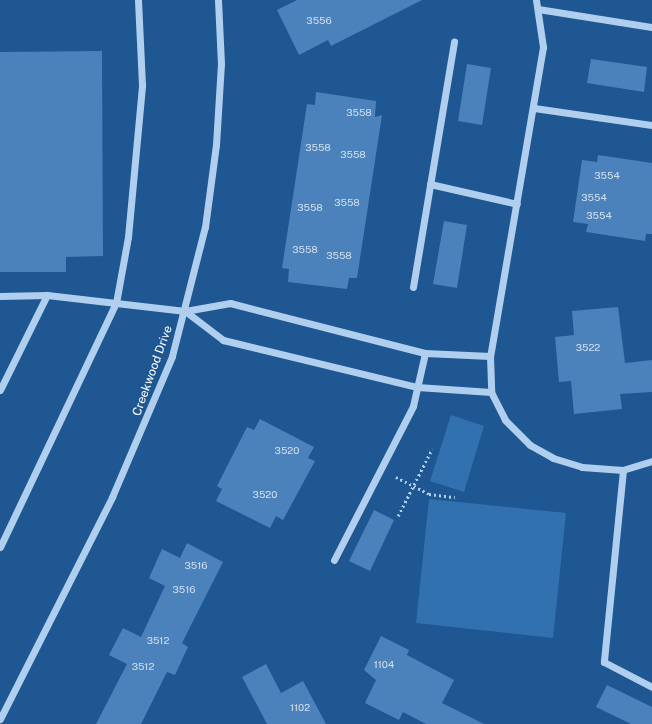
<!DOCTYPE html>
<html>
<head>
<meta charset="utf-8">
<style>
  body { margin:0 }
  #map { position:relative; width:652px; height:724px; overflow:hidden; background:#1e5792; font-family:"Public Sans",sans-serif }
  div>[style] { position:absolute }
  .green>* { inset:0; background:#3271b0 }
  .building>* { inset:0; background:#4b82bb }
  .path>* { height:2.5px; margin-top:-1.25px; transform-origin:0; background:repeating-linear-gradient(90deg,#b0cfee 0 2px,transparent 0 5px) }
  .minor>* { height:7px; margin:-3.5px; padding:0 3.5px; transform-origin:3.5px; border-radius:3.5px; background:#b0cfee }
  span { translate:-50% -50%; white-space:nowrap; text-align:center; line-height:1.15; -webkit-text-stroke:3px #1e5792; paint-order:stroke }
  .number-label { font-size:10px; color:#d2e0ee }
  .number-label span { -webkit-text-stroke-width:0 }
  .street-label { font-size:12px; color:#fff }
</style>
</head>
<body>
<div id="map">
  <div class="green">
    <i style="clip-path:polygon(451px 415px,484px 426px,464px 492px,430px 481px)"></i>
    <i style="clip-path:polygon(429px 499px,566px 513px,553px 638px,416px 623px)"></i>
  </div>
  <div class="building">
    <i style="clip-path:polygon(297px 0,422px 0,331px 46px,328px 40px,299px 55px,277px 10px)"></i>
    <i style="clip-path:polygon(102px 51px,103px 256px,66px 257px,66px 272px,0 272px,0 52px)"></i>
    <i style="clip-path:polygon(591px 59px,647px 67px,644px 92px,587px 83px)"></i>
    <i style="clip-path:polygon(467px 64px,491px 68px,482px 125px,458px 121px)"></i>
    <i style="clip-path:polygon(316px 92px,376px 101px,375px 117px,382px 115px,357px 278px,349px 278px,347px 289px,288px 282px,289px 269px,282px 268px,307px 104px,315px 105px)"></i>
    <i style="clip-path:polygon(598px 155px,652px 163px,652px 234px,646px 234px,645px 241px,586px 232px,588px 224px,573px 222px,582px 160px,597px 162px)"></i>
    <i style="clip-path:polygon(444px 221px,467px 225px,457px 288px,433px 284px)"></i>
    <i style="clip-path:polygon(618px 307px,625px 363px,652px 360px,652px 392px,620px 394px,622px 409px,574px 414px,571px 381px,559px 382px,555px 337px,574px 335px,572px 311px)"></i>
    <i style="clip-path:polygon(260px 419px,314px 447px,308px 458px,315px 461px,283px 520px,276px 516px,270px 528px,216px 501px,222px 489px,217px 486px,247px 427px,254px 430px)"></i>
    <i style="clip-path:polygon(374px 510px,394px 520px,370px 571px,349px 561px)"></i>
    <i style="clip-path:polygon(187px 543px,223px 562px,182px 643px,188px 647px,175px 675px,167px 672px,141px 724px,96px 724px,127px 664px,109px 655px,123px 628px,141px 637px,165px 586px,149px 578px,162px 549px,180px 558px)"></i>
    <i style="clip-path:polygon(381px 636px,409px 650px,407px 655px,454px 680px,442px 703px,484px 724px,426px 724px,403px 712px,399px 720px,365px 703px,376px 680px,364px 670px)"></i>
    <i style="clip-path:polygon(266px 664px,281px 693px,303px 681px,326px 724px,267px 724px,242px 677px)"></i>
    <i style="clip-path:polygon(607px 685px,652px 707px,652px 724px,631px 724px,596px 707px)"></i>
  </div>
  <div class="path">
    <i style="left:396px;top:477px;width:37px;rotate:27deg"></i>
    <i style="left:429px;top:494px;width:26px;rotate:7deg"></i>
    <i style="left:398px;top:516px;width:75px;rotate:-63.1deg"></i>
  </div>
  <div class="minor">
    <i style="left:536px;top:0;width:48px;rotate:81.5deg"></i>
    <i style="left:543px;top:47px;width:314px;rotate:99.7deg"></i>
    <i style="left:490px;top:356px;width:36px;rotate:88deg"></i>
    <i style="left:491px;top:392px;width:31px;rotate:63deg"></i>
    <i style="left:505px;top:420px;width:35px;rotate:45deg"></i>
    <i style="left:530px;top:445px;width:26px;rotate:29deg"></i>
    <i style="left:553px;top:458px;width:30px;rotate:17deg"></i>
    <i style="left:582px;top:467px;width:41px;rotate:4.2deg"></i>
    <i style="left:538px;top:9px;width:115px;rotate:9deg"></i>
    <i style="left:534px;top:108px;width:119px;rotate:8.2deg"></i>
    <i style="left:430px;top:184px;width:89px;rotate:12.9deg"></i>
    <i style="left:413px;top:287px;width:249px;rotate:-80.5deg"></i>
    <i style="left:0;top:296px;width:47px;rotate:-1.2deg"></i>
    <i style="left:47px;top:295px;width:139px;rotate:6.6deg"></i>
    <i style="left:185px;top:311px;width:46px;rotate:-10.1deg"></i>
    <i style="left:230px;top:303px;width:201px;rotate:14.4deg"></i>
    <i style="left:425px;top:353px;width:65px;rotate:2.6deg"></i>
    <i style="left:185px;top:311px;width:48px;rotate:37.3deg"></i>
    <i style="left:223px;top:340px;width:200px;rotate:13.6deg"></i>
    <i style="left:417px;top:387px;width:74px;rotate:3.9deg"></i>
    <i style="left:0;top:390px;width:106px;rotate:-63.7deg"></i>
    <i style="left:652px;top:461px;width:30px;rotate:163deg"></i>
    <i style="left:623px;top:470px;width:193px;rotate:95.7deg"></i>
    <i style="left:604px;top:662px;width:54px;rotate:27.5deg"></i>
    <i style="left:0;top:547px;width:270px;rotate:-64.6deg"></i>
    <i style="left:116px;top:303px;width:67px;rotate:-79.7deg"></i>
    <i style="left:128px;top:237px;width:153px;rotate:-84.7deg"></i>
    <i style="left:142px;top:85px;width:85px;rotate:-92.7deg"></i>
    <i style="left:334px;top:560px;width:173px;rotate:-62.8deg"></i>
    <i style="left:413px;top:406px;width:54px;rotate:-77.2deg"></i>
    <i style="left:0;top:719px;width:249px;rotate:-63.2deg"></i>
    <i style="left:112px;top:497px;width:153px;rotate:-66.9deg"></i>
    <i style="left:172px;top:356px;width:133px;rotate:-75.7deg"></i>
    <i style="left:205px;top:227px;width:83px;rotate:-82.4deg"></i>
    <i style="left:216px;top:145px;width:81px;rotate:-86.5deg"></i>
    <i style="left:221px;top:64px;width:64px;rotate:-92.7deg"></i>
  </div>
  <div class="number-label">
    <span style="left:319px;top:21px">3556</span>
    <span style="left:359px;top:113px">3558</span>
    <span style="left:318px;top:148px">3558</span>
    <span style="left:353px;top:155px">3558</span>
    <span style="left:607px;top:176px">3554</span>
    <span style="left:594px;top:198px">3554</span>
    <span style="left:347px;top:203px">3558</span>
    <span style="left:310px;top:208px">3558</span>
    <span style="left:599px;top:216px">3554</span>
    <span style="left:305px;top:250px">3558</span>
    <span style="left:339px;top:256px">3558</span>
    <span style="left:588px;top:348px">3522</span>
    <span style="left:287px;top:451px">3520</span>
    <span style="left:265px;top:495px">3520</span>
    <span style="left:196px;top:566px">3516</span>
    <span style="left:184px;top:590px">3516</span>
    <span style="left:158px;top:641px">3512</span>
    <span style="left:384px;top:665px">1104</span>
    <span style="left:143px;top:667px">3512</span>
    <span style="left:300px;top:708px">1102</span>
  </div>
  <div class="street-label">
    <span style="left:153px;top:371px;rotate:-70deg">Creekwood Drive</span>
  </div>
</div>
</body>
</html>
